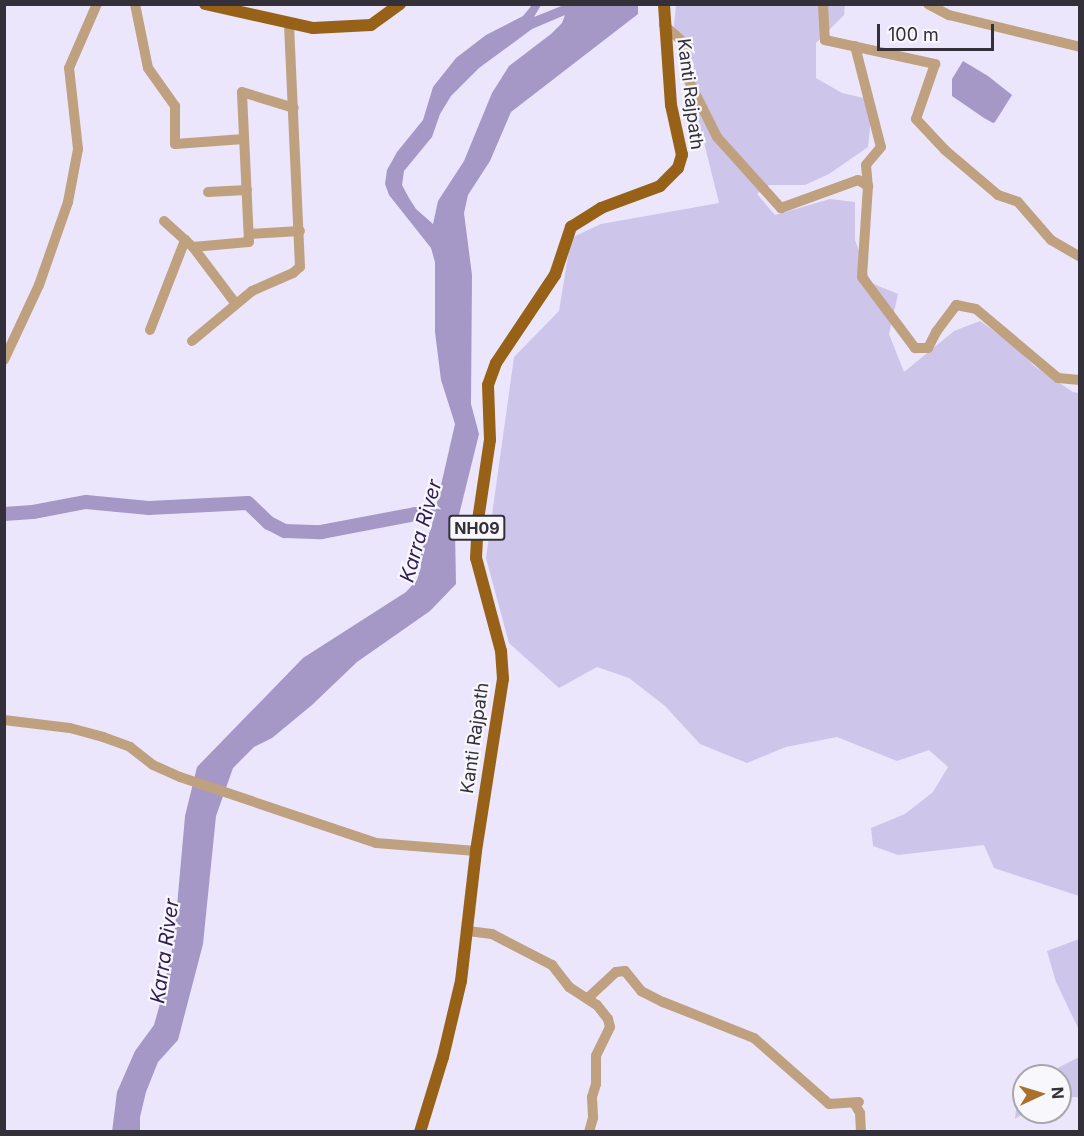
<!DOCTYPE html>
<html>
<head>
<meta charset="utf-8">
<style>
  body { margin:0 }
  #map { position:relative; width:1084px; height:1136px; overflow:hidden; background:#ece6fd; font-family:Inter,sans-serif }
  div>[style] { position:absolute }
  .green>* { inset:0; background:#cec5ea }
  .water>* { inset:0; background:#a598c6 }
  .river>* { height:14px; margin:-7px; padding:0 7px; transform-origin:7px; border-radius:7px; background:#a598c6 }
  .minor>* { height:10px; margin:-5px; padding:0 5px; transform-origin:5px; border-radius:5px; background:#bfa180 }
  .major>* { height:12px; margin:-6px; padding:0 6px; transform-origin:6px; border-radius:6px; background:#976218 }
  span { translate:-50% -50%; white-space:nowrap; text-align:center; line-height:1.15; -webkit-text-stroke:4.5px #f8f7fb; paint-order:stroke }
  .shield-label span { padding:2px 4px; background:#f8f7fb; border:2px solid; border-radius:4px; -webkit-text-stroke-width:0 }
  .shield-label { font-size:16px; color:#333039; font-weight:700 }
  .street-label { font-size:18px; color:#333039 }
  .water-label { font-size:20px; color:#311c53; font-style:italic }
  .frame { position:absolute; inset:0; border:6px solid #333039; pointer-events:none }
  .north { position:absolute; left:1012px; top:1064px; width:60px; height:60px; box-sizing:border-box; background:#f8f7fb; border:2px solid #a9a7ad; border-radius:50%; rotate:86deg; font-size:16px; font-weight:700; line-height:24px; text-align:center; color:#333039 }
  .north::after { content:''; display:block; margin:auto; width:21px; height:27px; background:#a8722c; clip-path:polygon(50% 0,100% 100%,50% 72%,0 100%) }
  .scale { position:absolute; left:877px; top:24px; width:117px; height:27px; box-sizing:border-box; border:3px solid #333039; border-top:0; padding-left:8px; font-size:18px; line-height:21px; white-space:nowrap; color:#333039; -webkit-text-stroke:4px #f8f7fb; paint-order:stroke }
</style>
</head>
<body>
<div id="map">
  <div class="green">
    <i style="clip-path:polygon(676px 5px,845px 5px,844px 15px,816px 43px,816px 78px,842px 93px,873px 100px,868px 147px,829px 174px,805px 185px,769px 185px,757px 194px,775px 215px,830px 199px,855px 202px,855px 240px,871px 283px,898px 294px,889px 334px,904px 372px,954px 331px,980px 321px,1015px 346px,1034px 366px,1073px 392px,1079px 393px,1079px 896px,994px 868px,984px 845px,898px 855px,873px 846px,871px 828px,905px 814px,933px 792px,948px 767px,929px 750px,897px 761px,837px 737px,786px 747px,747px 763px,700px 744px,665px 706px,629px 678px,597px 667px,559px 688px,509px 643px,486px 558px,514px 357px,559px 311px,571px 238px,601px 224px,719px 203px,693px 99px,694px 64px,674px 26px)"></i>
    <i style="clip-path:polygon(1079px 939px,1080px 939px,1079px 1030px,1056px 982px,1047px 951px)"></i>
    <i style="clip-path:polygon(1079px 1057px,1079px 1100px,1077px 1097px,1060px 1098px,1060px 1076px,1042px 1076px)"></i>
    <i style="clip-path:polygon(1024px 1085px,1024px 1112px,1026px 1112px,1015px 1119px,1018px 1088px)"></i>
  </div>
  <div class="water">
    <i style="clip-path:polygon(evenodd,532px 5px,541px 5px,534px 17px,564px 5px,638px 5px,638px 14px,511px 112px,490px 161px,468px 195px,464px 213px,472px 275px,471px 404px,479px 434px,455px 531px,456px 584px,430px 611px,357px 662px,312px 705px,272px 738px,254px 747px,233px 768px,216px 816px,203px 944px,178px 1040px,158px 1062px,146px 1092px,140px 1117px,140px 1131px,112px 1132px,117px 1092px,135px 1051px,154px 1025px,161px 1000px,174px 940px,185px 816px,197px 767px,303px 658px,406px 592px,417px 580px,421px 567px,421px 551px,431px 529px,455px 424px,441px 380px,435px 332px,435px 262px,431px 248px,389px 195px,385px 184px,387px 170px,397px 152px,423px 120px,433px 87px,456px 58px,486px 35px,523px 16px,532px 5px,565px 15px,562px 23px,551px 34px,509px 66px,492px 93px,464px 161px,438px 201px,433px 224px,416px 209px,409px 198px,402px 185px,404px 171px,432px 137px,440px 114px,451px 96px,479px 68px,532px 29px,565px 15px)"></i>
    <i style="clip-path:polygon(963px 61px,988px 76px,1012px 95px,995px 122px,993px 123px,984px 118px,952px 96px,952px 79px)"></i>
  </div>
  <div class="river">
    <i style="left:4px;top:514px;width:29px;rotate:-4deg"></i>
    <i style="left:33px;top:512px;width:54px;rotate:-10.7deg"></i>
    <i style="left:86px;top:502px;width:63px;rotate:5.4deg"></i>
    <i style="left:149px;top:508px;width:99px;rotate:-2.9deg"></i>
    <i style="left:248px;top:503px;width:29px;rotate:44deg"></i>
    <i style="left:269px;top:523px;width:18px;rotate:27deg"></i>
    <i style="left:285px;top:531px;width:36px;rotate:2deg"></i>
    <i style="left:321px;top:532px;width:96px;rotate:-10.8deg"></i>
    <i style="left:415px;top:514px;width:31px"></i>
  </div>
  <div class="minor">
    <i style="left:135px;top:4px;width:65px;rotate:78.5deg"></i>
    <i style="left:148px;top:68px;width:47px;rotate:54.6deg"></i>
    <i style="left:175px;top:106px;width:38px;rotate:90deg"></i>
    <i style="left:175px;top:144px;width:69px;rotate:-4.1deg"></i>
    <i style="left:823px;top:4px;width:36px;rotate:87deg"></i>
    <i style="left:825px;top:40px;width:113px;rotate:12.3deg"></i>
    <i style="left:935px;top:64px;width:58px;rotate:109.1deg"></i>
    <i style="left:916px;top:119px;width:42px;rotate:46.9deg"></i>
    <i style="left:945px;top:150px;width:70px;rotate:40.3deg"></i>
    <i style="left:998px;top:195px;width:21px;rotate:19deg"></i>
    <i style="left:1018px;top:202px;width:50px;rotate:49deg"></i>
    <i style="left:1051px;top:240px;width:34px;rotate:30deg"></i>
    <i style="left:928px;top:4px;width:24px;rotate:28deg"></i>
    <i style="left:949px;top:15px;width:135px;rotate:13.7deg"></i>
    <i style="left:664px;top:25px;width:30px;rotate:42deg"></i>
    <i style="left:686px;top:45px;width:32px;rotate:88deg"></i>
    <i style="left:687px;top:77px;width:67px;rotate:63.4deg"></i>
    <i style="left:717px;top:137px;width:96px;rotate:48deg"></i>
    <i style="left:781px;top:208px;width:82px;rotate:-20deg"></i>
    <i style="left:858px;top:180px;width:12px;rotate:31deg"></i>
    <i style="left:868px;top:186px;width:91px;rotate:93.8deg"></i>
    <i style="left:862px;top:277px;width:89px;rotate:53.3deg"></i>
    <i style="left:915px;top:348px;width:13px"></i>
    <i style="left:928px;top:348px;width:18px;rotate:-63deg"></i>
    <i style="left:936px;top:332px;width:34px;rotate:-53deg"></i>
    <i style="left:956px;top:305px;width:20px;rotate:11deg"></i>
    <i style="left:976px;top:309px;width:107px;rotate:40.1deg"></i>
    <i style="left:1058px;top:378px;width:22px;rotate:5deg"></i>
    <i style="left:855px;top:46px;width:104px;rotate:75.6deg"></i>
    <i style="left:881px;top:147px;width:23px;rotate:130deg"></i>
    <i style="left:866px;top:165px;width:21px;rotate:85deg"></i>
    <i style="left:208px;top:192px;width:39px;rotate:-3deg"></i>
    <i style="left:164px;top:221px;width:39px;rotate:42deg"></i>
    <i style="left:193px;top:247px;width:71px;rotate:53deg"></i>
    <i style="left:249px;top:234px;width:51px;rotate:-3.4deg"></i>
    <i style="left:193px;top:247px;width:56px;rotate:-5.1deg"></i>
    <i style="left:249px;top:242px;width:150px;rotate:-92.7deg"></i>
    <i style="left:242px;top:92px;width:54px;rotate:17.1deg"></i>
    <i style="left:150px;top:330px;width:97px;rotate:-68.7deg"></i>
    <i style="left:192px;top:341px;width:78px;rotate:-39.8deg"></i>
    <i style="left:252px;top:291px;width:45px;rotate:-23.7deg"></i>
    <i style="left:293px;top:273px;width:9px;rotate:-41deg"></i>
    <i style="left:300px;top:267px;width:244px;rotate:-92.6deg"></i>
    <i style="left:4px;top:360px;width:83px;rotate:-65deg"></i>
    <i style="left:39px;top:285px;width:88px;rotate:-70.7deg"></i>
    <i style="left:68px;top:202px;width:54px;rotate:-79.3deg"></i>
    <i style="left:78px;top:149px;width:81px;rotate:-96.3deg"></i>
    <i style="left:69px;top:68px;width:70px;rotate:-66.4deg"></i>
    <i style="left:4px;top:720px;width:66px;rotate:6.9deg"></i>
    <i style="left:70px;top:728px;width:34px;rotate:15deg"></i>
    <i style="left:103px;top:737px;width:29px;rotate:20deg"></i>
    <i style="left:130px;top:747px;width:29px;rotate:38deg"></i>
    <i style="left:153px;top:765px;width:30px;rotate:24deg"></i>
    <i style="left:180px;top:777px;width:207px;rotate:18.6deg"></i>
    <i style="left:376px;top:843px;width:100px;rotate:4.6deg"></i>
    <i style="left:468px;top:931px;width:24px;rotate:7deg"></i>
    <i style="left:492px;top:934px;width:68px;rotate:27.3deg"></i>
    <i style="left:552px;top:965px;width:28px;rotate:52deg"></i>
    <i style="left:569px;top:987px;width:33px;rotate:33deg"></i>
    <i style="left:597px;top:1005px;width:18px;rotate:52deg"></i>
    <i style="left:608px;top:1019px;width:8px;rotate:76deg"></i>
    <i style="left:610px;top:1027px;width:32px;rotate:116deg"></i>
    <i style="left:596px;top:1056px;width:28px;rotate:90deg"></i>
    <i style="left:596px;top:1084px;width:14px;rotate:107deg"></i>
    <i style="left:592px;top:1097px;width:21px;rotate:87deg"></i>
    <i style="left:593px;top:1118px;width:15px;rotate:106deg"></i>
    <i style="left:588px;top:998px;width:38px;rotate:-43deg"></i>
    <i style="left:616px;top:972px;width:9px;rotate:-6deg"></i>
    <i style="left:625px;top:971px;width:26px;rotate:51deg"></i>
    <i style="left:641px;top:991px;width:25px;rotate:27deg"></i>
    <i style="left:663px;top:1002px;width:98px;rotate:21.6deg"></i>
    <i style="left:754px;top:1038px;width:100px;rotate:41.3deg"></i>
    <i style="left:829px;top:1104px;width:30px;rotate:-4deg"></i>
    <i style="left:854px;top:1103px;width:12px;rotate:59deg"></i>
    <i style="left:860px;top:1113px;width:19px;rotate:87deg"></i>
  </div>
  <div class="major">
    <i style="left:205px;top:4px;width:111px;rotate:12.5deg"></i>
    <i style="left:313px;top:28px;width:58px;rotate:-3deg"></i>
    <i style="left:371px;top:25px;width:36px;rotate:-36deg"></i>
    <i style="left:420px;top:1132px;width:78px;rotate:-73deg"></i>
    <i style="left:443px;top:1057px;width:78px;rotate:-76.7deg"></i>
    <i style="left:461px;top:981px;width:131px;rotate:-83.4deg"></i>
    <i style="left:476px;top:851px;width:174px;rotate:-81.1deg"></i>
    <i style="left:503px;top:679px;width:28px;rotate:-94deg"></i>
    <i style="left:501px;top:651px;width:96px;rotate:-105deg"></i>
    <i style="left:476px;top:558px;width:38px;rotate:-87deg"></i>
    <i style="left:478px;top:520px;width:81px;rotate:-81.5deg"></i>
    <i style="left:490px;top:440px;width:55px;rotate:-92.1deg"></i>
    <i style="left:488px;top:385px;width:23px;rotate:-70deg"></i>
    <i style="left:496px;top:363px;width:106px;rotate:-56.2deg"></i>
    <i style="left:555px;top:275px;width:51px;rotate:-71.6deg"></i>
    <i style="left:571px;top:227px;width:36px;rotate:-32deg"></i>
    <i style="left:601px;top:208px;width:63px;rotate:-20.4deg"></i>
    <i style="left:660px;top:186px;width:25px;rotate:-45deg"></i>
    <i style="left:678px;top:168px;width:14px;rotate:-73deg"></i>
    <i style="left:682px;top:155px;width:51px;rotate:-102.4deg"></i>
    <i style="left:671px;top:105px;width:101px;rotate:-94deg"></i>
  </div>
  <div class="shield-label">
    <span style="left:477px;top:528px">NH09</span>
  </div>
  <div class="street-label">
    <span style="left:690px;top:94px;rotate:83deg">Kanti Rajpath</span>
    <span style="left:475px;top:738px;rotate:-82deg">Kanti Rajpath</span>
  </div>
  <div class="water-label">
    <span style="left:421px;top:531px;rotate:-74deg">Karra River</span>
    <span style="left:165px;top:951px;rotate:-82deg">Karra River</span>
  </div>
  <div class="frame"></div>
  <div class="north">N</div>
  <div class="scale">100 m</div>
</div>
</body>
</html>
